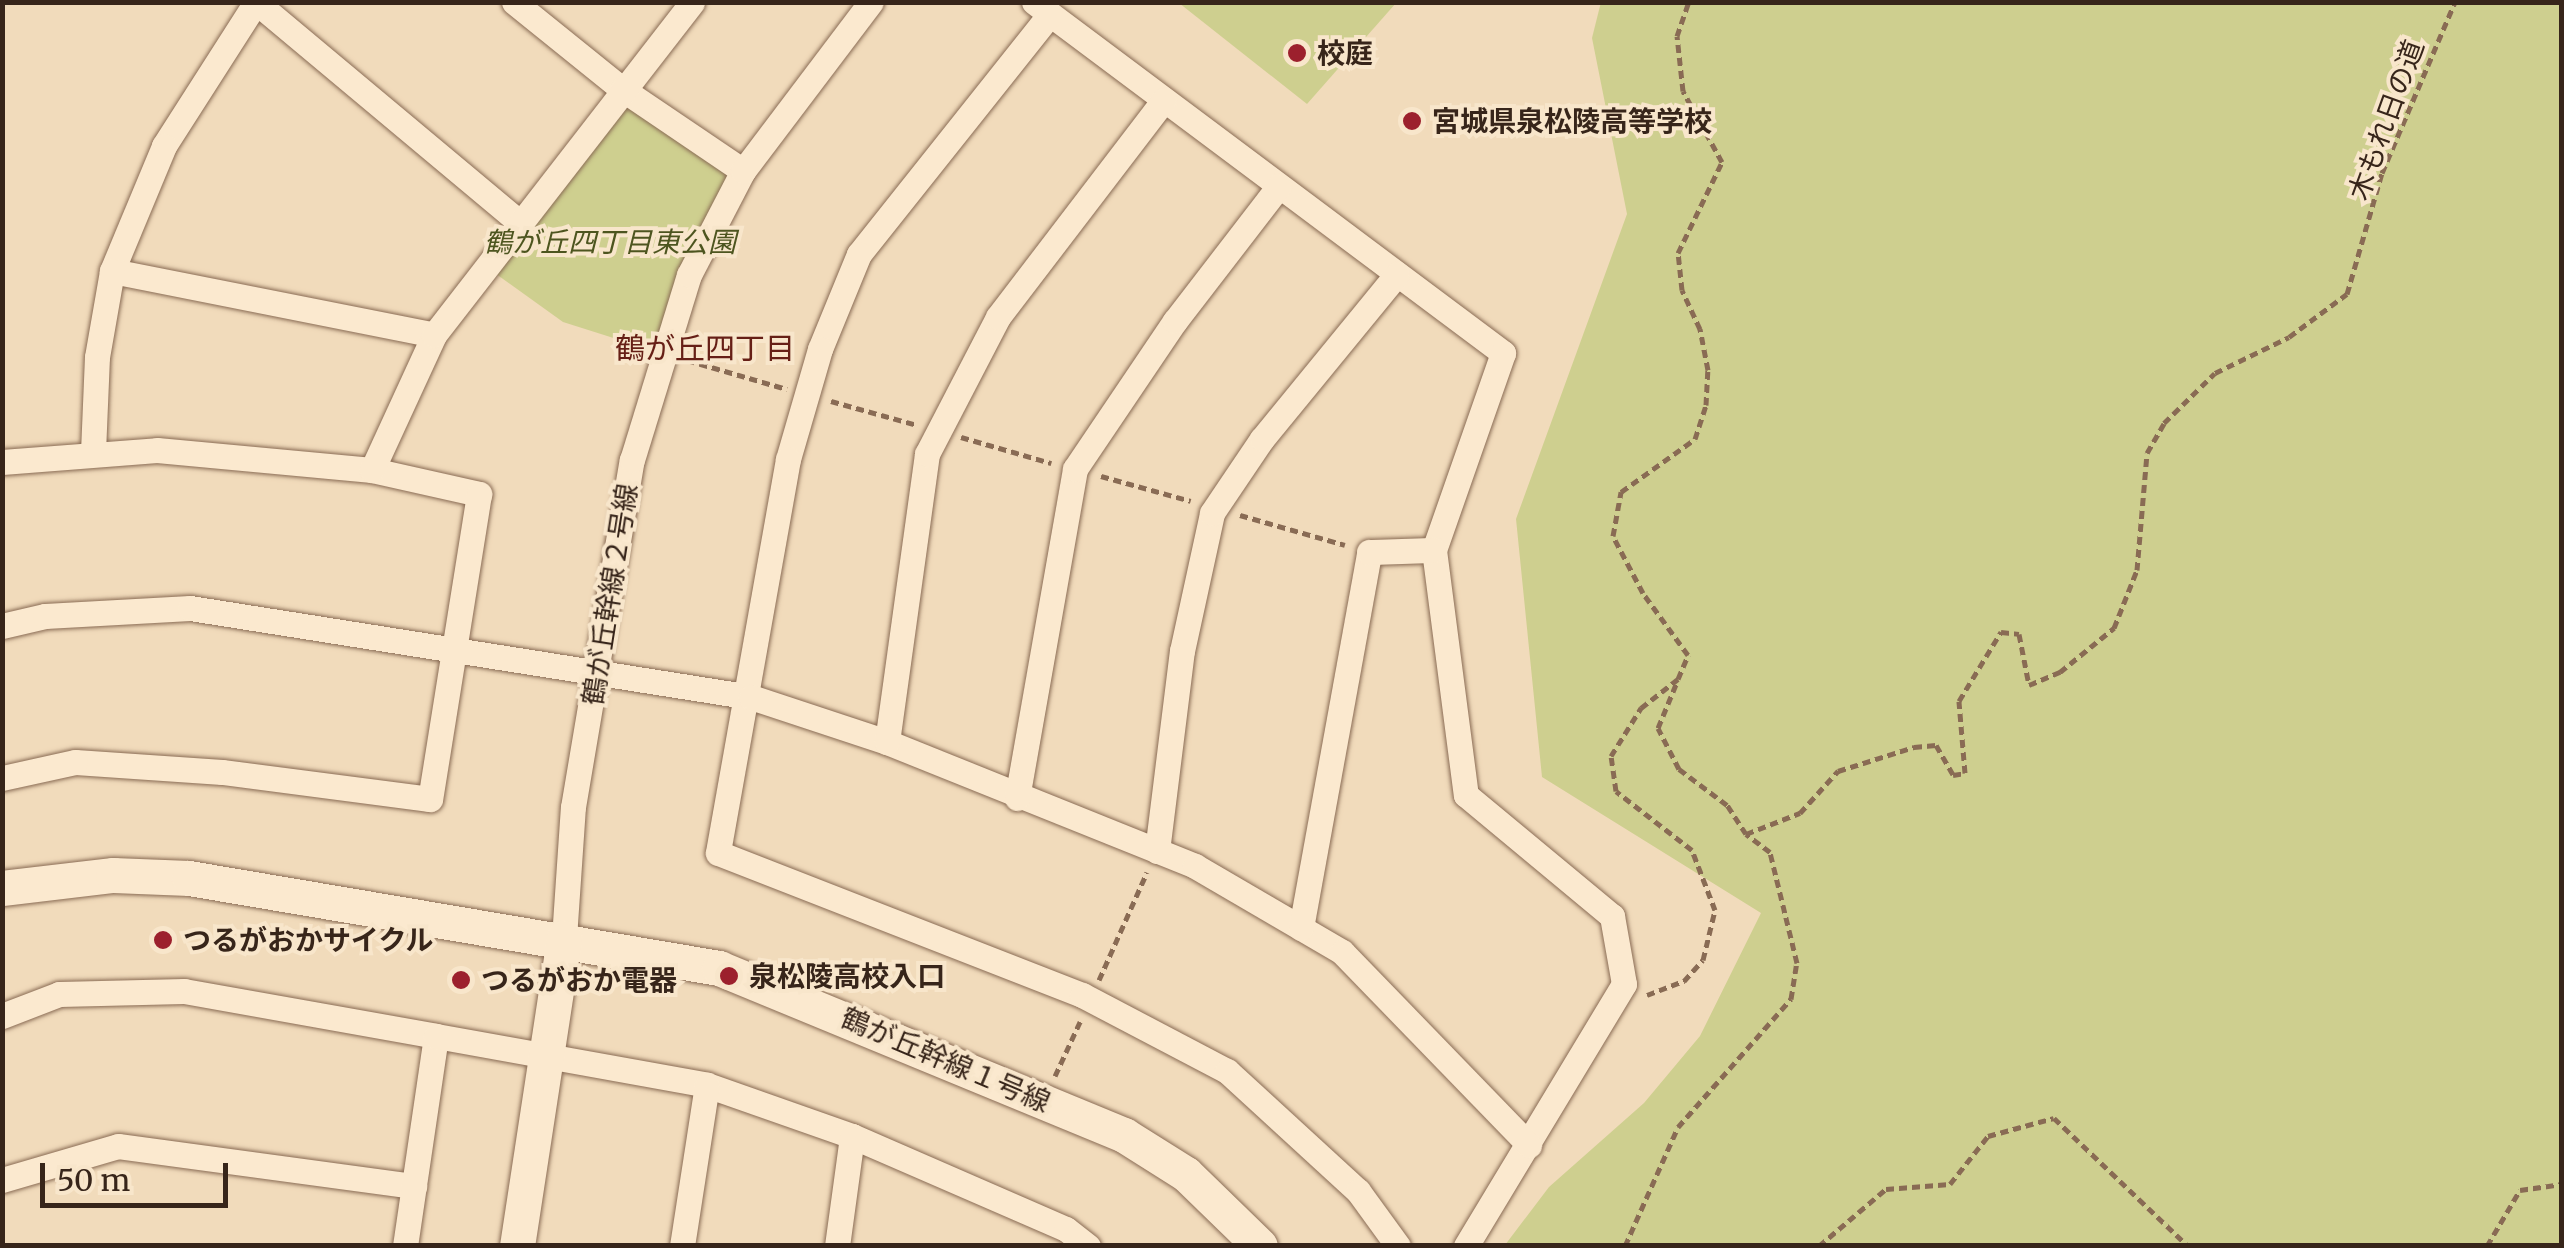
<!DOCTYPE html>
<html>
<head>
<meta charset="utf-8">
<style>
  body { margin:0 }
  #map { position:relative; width:2564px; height:1248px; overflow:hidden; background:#f1dbbb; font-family:Merriweather,"Noto Sans JP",serif }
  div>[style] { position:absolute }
  .green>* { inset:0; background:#cecf8f }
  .path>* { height:5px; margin-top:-2.5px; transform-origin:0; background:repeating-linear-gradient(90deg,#896b54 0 8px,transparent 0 13px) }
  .roads { filter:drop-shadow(0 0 2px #896b54) drop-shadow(0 0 2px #896b54) }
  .street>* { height:25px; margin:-12.5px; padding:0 12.5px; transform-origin:12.5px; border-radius:12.5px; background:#fbe9cf }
  .secondary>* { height:35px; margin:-17.5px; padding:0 17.5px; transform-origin:17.5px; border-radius:17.5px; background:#fbe9cf }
  .dots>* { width:28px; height:28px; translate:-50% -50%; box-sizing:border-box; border:5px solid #f8e6cb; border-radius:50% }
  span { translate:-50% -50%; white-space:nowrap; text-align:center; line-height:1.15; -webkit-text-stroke:8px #f8e6cb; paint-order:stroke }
  .poi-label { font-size:28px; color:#37251a; font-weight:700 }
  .left { translate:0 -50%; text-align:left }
  .street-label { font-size:28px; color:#37251a }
  .park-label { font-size:28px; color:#4d551f; font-style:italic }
  .neighbourhood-label { font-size:30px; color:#661f16 }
  .frame { position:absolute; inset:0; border:5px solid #37251a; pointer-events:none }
  .scale { position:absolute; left:40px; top:1163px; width:188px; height:45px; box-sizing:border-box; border:5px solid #37251a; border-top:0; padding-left:12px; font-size:30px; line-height:35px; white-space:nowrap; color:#37251a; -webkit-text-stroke:8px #f8e6cb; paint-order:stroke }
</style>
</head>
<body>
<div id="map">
  <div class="green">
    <i style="clip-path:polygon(1601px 2px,2561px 3px,2561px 1245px,1505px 1245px,1549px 1187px,1644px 1103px,1700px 1036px,1761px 913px,1542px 777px,1516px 519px,1627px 214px,1592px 38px)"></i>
    <i style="clip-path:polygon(1179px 3px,1396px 3px,1307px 104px)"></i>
    <i style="clip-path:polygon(622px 89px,743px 171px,664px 354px,563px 322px,485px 266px)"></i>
  </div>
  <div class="path">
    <i style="left:687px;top:360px;width:104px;rotate:16.2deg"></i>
    <i style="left:831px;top:401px;width:89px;rotate:15.6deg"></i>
    <i style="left:961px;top:437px;width:94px;rotate:16.1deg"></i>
    <i style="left:1101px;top:476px;width:93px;rotate:15.5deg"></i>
    <i style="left:1240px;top:515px;width:109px;rotate:15.9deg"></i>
    <i style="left:1746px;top:834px;width:58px;rotate:-21.3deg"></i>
    <i style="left:1800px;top:813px;width:57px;rotate:-47.9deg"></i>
    <i style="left:1838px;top:771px;width:80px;rotate:-17.5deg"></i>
    <i style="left:1914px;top:747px;width:22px;rotate:-5deg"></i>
    <i style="left:1936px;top:745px;width:34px;rotate:60deg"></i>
    <i style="left:1953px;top:775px;width:12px;rotate:-9deg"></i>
    <i style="left:1965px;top:773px;width:72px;rotate:-94.8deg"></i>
    <i style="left:1959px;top:701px;width:81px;rotate:-58.7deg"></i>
    <i style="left:2001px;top:632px;width:18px;rotate:6deg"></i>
    <i style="left:2019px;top:634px;width:52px;rotate:78.9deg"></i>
    <i style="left:2029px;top:685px;width:34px;rotate:-23deg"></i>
    <i style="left:2060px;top:672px;width:70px;rotate:-39.2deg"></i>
    <i style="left:2114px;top:628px;width:62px;rotate:-68.4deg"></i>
    <i style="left:2137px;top:570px;width:117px;rotate:-85.1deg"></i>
    <i style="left:2147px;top:453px;width:34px;rotate:-60deg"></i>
    <i style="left:2164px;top:423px;width:71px;rotate:-44.4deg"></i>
    <i style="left:2215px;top:373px;width:82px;rotate:-25.9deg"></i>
    <i style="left:2289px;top:337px;width:72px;rotate:-36.6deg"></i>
    <i style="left:2347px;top:294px;width:126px;rotate:-73.9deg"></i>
    <i style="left:2382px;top:173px;width:186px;rotate:-66.9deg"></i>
    <i style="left:1099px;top:980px;width:118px;rotate:-66deg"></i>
    <i style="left:1647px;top:995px;width:40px;rotate:-21deg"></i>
    <i style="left:1684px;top:981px;width:28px;rotate:-48deg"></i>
    <i style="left:1703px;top:960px;width:51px;rotate:-76.5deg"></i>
    <i style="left:1715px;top:910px;width:64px;rotate:-111deg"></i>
    <i style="left:1692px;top:850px;width:96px;rotate:-142.2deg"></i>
    <i style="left:1616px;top:791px;width:35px;rotate:-98deg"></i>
    <i style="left:1611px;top:756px;width:57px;rotate:-58deg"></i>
    <i style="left:1641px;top:708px;width:47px;rotate:-38.1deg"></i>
    <i style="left:1678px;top:679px;width:26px;rotate:-67deg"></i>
    <i style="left:1688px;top:655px;width:77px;rotate:-126deg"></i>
    <i style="left:1643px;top:593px;width:64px;rotate:-117.8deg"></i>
    <i style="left:1613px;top:536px;width:45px;rotate:-79.7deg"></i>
    <i style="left:1621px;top:492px;width:91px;rotate:-35.6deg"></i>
    <i style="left:1695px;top:439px;width:36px;rotate:-72deg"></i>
    <i style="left:1706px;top:405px;width:35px;rotate:-87deg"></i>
    <i style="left:1708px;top:370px;width:42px;rotate:-101deg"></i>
    <i style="left:1700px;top:329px;width:43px;rotate:-114.8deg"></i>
    <i style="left:1682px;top:290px;width:37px;rotate:-96deg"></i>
    <i style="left:1678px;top:253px;width:101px;rotate:-64.2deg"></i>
    <i style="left:1722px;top:162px;width:81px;rotate:-118.8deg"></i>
    <i style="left:1683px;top:91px;width:55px;rotate:-96.2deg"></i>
    <i style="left:1677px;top:36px;width:36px;rotate:-71deg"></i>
    <i style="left:1055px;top:1076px;width:60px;rotate:-65.2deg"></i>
    <i style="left:1625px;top:1246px;width:130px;rotate:-66deg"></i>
    <i style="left:1678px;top:1127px;width:171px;rotate:-48.6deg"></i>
    <i style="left:1791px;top:999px;width:36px;rotate:-81deg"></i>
    <i style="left:1797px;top:963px;width:114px;rotate:-103.7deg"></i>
    <i style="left:1770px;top:852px;width:30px;rotate:-143deg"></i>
    <i style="left:1746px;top:834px;width:35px;rotate:-123deg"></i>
    <i style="left:1727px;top:805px;width:60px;rotate:-143.1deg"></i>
    <i style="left:1679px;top:769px;width:46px;rotate:-117.1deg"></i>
    <i style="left:1658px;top:728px;width:50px;rotate:-67.6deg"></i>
    <i style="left:1819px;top:1246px;width:88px;rotate:-40.4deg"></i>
    <i style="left:1886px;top:1189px;width:64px;rotate:-4.5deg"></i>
    <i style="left:1950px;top:1184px;width:61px;rotate:-51.6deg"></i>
    <i style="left:1988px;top:1136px;width:68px;rotate:-15.3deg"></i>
    <i style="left:2054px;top:1118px;width:185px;rotate:43.7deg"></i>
    <i style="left:2487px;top:1246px;width:65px;rotate:-59.5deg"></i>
    <i style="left:2520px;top:1190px;width:42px;rotate:-8.1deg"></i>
  </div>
  <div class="roads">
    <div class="street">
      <i style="left:256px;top:2px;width:171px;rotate:122.6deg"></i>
      <i style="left:164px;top:146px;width:135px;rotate:112.6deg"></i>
      <i style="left:112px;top:271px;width:328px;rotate:11.2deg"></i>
      <i style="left:256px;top:2px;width:341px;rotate:39.9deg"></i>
      <i style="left:514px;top:2px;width:139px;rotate:38.9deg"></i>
      <i style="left:622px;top:89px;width:146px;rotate:34.1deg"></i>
      <i style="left:1034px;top:2px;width:586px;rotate:36.81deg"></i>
      <i style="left:1503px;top:353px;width:209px;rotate:109.3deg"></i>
      <i style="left:1434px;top:550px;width:247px;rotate:82.6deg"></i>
      <i style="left:1466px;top:795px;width:190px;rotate:39.7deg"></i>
      <i style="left:1612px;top:916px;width:69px;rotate:80deg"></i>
      <i style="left:1624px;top:984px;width:306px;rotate:121.1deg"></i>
      <i style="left:1050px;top:14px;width:307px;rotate:128.5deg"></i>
      <i style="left:859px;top:254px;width:103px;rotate:112.3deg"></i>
      <i style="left:820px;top:349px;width:115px;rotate:106.2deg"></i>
      <i style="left:788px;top:459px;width:400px;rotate:100.1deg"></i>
      <i style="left:718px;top:853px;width:391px;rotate:21.3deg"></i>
      <i style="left:1082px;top:995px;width:164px;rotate:27.7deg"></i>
      <i style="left:1227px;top:1071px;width:178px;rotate:42.5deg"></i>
      <i style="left:1358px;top:1191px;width:68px;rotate:54deg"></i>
      <i style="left:93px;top:452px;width:95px;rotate:-87.6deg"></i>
      <i style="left:97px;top:357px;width:87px;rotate:-80.1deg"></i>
      <i style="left:2px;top:462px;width:155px;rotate:-4.4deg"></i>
      <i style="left:157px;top:450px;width:216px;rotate:5.3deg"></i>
      <i style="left:372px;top:470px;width:110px;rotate:12.6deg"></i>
      <i style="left:479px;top:494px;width:309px;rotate:99.1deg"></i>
      <i style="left:430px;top:799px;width:210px;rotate:-172.6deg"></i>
      <i style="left:222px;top:772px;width:147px;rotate:-176.1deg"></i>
      <i style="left:75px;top:762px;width:75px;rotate:167.6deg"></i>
      <i style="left:372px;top:470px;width:149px;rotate:-65.3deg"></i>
      <i style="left:434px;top:335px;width:421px;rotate:-52.2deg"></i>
      <i style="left:2px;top:626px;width:44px;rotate:-13.1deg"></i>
      <i style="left:45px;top:616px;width:145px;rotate:-3.2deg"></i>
      <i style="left:190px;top:608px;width:568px;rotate:9.01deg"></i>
      <i style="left:751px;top:697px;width:143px;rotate:18.3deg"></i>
      <i style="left:887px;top:742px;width:332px;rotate:21.9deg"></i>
      <i style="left:1195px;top:866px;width:170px;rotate:30.3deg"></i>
      <i style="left:1342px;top:952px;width:269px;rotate:45.9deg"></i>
      <i style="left:887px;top:742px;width:291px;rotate:-82.1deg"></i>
      <i style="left:927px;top:454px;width:154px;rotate:-62.6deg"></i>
      <i style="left:998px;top:317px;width:273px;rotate:-52.6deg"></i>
      <i style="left:1017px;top:798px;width:334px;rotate:-80deg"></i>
      <i style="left:1075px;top:469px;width:179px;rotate:-56deg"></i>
      <i style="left:1175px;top:321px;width:170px;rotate:-52.4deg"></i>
      <i style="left:1157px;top:851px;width:202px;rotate:-82.9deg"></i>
      <i style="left:1182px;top:651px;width:141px;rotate:-77.7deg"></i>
      <i style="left:1212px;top:513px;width:89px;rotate:-56deg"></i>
      <i style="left:1262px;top:439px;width:213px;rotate:-50.7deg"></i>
      <i style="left:1301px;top:928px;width:382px;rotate:-79.7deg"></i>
      <i style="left:1369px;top:552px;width:65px;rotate:-1.8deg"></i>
      <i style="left:564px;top:938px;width:131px;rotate:-86.1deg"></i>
      <i style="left:573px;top:807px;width:352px;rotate:-80.4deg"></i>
      <i style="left:632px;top:460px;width:194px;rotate:-72.9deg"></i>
      <i style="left:689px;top:275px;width:117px;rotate:-62.6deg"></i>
      <i style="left:743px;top:171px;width:212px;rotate:-52.9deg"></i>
      <i style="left:2px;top:1016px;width:61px;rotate:-21.1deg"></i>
      <i style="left:59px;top:994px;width:125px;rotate:-1.4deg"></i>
      <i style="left:184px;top:991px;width:256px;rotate:10.1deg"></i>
      <i style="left:2px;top:1180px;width:121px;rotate:-16.3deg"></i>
      <i style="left:118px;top:1146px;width:299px;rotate:7.7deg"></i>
      <i style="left:405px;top:1246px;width:212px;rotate:-81.6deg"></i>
      <i style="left:436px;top:1036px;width:275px;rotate:10.2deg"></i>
      <i style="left:707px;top:1085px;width:154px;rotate:19.4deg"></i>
      <i style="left:852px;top:1136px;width:233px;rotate:23.5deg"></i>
      <i style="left:1066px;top:1229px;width:28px;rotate:38deg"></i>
      <i style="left:682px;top:1246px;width:163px;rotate:-81.2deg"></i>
      <i style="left:837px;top:1246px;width:111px;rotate:-82.2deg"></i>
    </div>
    <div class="secondary">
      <i style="left:2px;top:888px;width:112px;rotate:-6.7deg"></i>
      <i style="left:113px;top:875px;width:76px;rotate:2.3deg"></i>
      <i style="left:189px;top:878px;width:538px;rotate:9.64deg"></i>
      <i style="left:719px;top:968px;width:438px;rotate:22.4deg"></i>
      <i style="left:1124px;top:1135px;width:73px;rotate:32.2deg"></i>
      <i style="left:1186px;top:1174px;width:103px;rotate:44.2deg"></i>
      <i style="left:517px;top:1246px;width:312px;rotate:-81.3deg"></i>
    </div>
  </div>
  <div class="dots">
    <i style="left:1297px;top:53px;background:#9c202d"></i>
    <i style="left:1412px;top:121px;background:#9c202d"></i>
    <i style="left:163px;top:940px;background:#9c202d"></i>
    <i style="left:729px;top:976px;background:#9c202d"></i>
    <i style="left:461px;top:980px;background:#9c202d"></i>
  </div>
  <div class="poi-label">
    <span class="left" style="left:1317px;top:53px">校庭</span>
    <span class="left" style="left:1432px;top:121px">宮城県泉松陵高等学校</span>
    <span class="left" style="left:183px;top:940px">つるがおかサイクル</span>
    <span class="left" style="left:749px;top:976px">泉松陵高校入口</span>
    <span class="left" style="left:481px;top:980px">つるがおか電器</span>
  </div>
  <div class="street-label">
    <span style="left:2386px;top:120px;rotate:-70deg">木もれ日の道</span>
    <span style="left:610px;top:594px;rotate:-81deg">鶴が丘幹線２号線</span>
    <span style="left:946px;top:1060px;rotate:23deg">鶴が丘幹線１号線</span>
  </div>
  <div class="park-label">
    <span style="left:610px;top:242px">鶴が丘四丁目東公園</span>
  </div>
  <div class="neighbourhood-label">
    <span style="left:705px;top:348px">鶴が丘四丁目</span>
  </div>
  <div class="frame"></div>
  <div class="scale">50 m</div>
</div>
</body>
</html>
